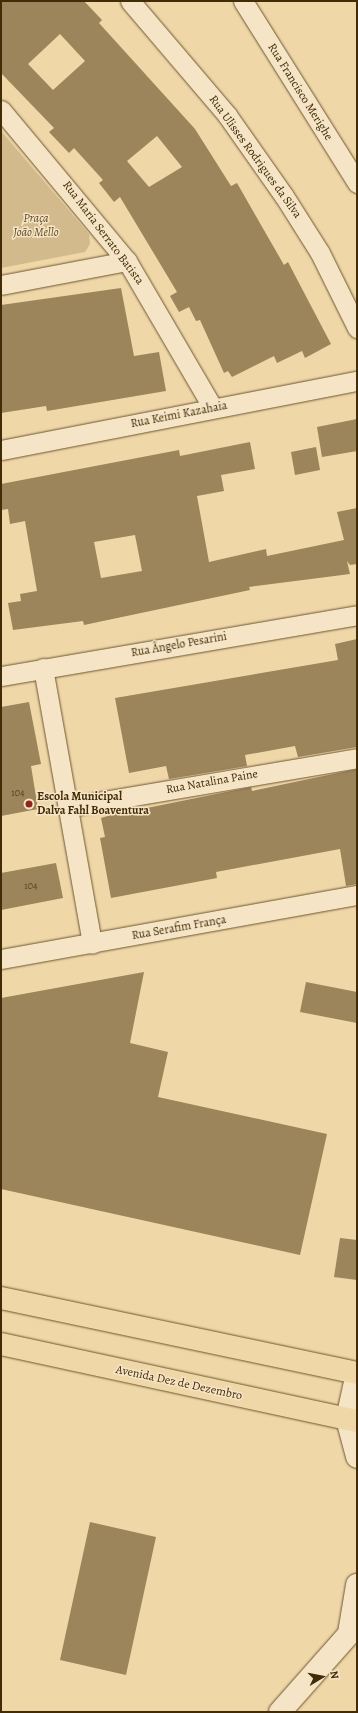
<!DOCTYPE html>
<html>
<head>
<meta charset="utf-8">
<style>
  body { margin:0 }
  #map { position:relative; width:358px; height:1713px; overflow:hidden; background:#efd7a8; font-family:Alegreya,serif }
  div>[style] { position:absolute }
  .green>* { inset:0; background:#d2ba8d }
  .building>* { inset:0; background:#9c845b }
  .roads { filter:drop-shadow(0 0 1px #6d562f) drop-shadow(0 0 1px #6d562f) }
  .street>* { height:19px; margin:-9.5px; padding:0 9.5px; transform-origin:9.5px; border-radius:9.5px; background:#f5e5c6 }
  .secondary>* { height:22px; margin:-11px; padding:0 11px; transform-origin:11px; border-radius:11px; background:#f5e5c6 }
  .highway>* { height:22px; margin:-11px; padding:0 11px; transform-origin:11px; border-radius:11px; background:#efd7a8 }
  .dots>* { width:11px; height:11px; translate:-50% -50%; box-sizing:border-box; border:2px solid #f5e5c6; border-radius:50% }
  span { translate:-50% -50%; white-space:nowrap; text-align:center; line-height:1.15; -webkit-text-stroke:3px #f5e5c6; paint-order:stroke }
  .number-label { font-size:10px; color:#58411c }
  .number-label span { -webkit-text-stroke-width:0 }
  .street-label { font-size:12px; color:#422b07 }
  .park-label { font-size:12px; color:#5f4822; font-style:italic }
  .poi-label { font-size:12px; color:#422b07; font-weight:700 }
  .left { translate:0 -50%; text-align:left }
  .frame { position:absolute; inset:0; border:2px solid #422b07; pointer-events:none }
  .north { position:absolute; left:302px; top:1657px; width:40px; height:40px; -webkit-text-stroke:3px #f5e5c6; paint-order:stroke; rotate:80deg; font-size:11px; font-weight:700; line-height:16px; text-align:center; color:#422b07 }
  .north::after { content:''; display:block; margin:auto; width:14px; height:18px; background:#422b07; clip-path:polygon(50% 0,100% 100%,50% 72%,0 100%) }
</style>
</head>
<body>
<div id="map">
  <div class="green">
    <i style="clip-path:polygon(1px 131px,89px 234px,90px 244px,85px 252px,1px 268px)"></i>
  </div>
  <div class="building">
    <i style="clip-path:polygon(evenodd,1px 1px,84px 1px,102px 20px,99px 23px,195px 129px,231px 186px,237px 183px,284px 265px,288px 262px,331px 344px,305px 358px,302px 351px,277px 363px,274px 356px,232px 377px,228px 371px,224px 373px,200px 320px,196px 321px,189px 307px,179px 312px,170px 296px,177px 292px,120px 197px,114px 202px,99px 183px,103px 180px,74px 148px,69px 153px,49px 132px,54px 128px,1px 73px,1px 1px,60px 34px,85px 61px,53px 90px,28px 64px,60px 34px,1px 1px,157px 136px,182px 167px,149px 187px,127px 161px,157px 136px)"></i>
    <i style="clip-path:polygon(121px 288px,134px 356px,159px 352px,166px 391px,47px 411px,46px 406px,1px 413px,1px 305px)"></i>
    <i style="clip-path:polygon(357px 419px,357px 451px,322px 457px,317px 427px)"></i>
    <i style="clip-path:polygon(evenodd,250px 442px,255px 469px,221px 475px,224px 491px,197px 496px,209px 562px,266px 549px,267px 556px,344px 540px,337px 512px,357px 508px,357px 564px,350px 565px,347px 561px,350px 574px,249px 587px,250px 590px,84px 625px,83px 621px,13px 630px,8px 603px,21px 601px,20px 594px,37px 591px,25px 521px,10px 524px,8px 509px,1px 510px,1px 484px,179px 450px,180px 456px,250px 442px,135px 535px,142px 571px,101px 578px,94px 542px,135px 535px)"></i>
    <i style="clip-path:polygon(316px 447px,320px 470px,295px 475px,291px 452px)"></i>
    <i style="clip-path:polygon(357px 639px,357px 747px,298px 757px,295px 746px,245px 755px,247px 766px,169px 779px,166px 766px,129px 773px,115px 698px,338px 660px,335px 644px)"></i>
    <i style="clip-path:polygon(29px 702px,41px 764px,31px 766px,38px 809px,1px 816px,1px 707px)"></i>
    <i style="clip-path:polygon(357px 769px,357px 884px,346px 886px,340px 849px,216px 872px,217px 878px,111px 898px,100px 838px,105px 837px,101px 818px,111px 815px,110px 811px,131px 807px,132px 811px,251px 787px,252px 791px)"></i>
    <i style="clip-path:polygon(56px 863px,63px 898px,1px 910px,1px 873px)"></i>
    <i style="clip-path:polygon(144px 972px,130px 1043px,168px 1052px,158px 1097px,327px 1134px,300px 1255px,1px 1189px,1px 998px)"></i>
    <i style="clip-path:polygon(306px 982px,357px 992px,357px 1023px,300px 1012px)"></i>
    <i style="clip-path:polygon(340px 1238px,357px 1240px,357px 1280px,334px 1277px)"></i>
    <i style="clip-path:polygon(90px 1522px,156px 1537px,126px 1675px,60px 1660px)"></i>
  </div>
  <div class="roads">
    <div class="street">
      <i style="left:130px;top:1px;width:150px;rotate:49.6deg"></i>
      <i style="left:227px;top:115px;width:99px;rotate:54.9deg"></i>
      <i style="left:284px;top:196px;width:67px;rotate:57.7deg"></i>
      <i style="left:320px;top:253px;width:84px;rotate:63.7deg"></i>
      <i style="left:243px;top:1px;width:215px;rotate:57.9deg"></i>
      <i style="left:1px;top:110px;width:197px;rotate:50.2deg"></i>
      <i style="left:127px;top:261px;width:170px;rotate:59.7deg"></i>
      <i style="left:1px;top:285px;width:128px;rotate:-10.8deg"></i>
      <i style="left:1px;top:450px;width:363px;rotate:-11deg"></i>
      <i style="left:43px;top:668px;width:280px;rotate:79.9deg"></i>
      <i style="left:1px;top:676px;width:361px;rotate:-9.7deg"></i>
      <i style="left:68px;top:807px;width:293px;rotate:-9.6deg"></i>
      <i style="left:1px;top:959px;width:362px;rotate:-10.2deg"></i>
    </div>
    <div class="secondary">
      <i style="left:357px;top:1373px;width:47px;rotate:102.3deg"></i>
      <i style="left:347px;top:1419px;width:39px;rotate:75deg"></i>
      <i style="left:349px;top:1633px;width:49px;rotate:-80.5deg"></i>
      <i style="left:280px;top:1712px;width:116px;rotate:-48.5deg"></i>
    </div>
    <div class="highway">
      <i style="left:1px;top:1298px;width:364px;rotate:11.9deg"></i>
      <i style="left:1px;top:1344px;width:364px;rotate:12.2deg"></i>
    </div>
  </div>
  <div class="dots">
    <i style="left:29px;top:804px;background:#8f2418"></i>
  </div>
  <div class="number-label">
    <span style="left:18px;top:793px">104</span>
    <span style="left:31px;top:886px">104</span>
  </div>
  <div class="street-label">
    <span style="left:300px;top:92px;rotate:58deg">Rua Francisco Merighe</span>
    <span style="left:255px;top:157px;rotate:54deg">Rua Ulisses Rodrigues da Silva</span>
    <span style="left:103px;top:233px;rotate:53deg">Rua Maria Serrato Batista</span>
    <span style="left:179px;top:415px;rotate:-11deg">Rua Keimi Kazahaia</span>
    <span style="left:179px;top:645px;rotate:-10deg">Rua Ângelo Pesarini</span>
    <span style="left:212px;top:782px;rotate:-10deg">Rua Natalina Paine</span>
    <span style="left:179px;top:928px;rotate:-10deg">Rua Serafim França</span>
    <span style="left:179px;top:1383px;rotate:12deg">Avenida Dez de Dezembro</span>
  </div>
  <div class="park-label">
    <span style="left:36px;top:226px">Praça<br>João Mello</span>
  </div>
  <div class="poi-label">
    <span class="left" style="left:37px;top:804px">Escola Municipal<br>Dalva Fahl Boaventura</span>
  </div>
  <div class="frame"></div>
  <div class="north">N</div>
</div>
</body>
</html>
